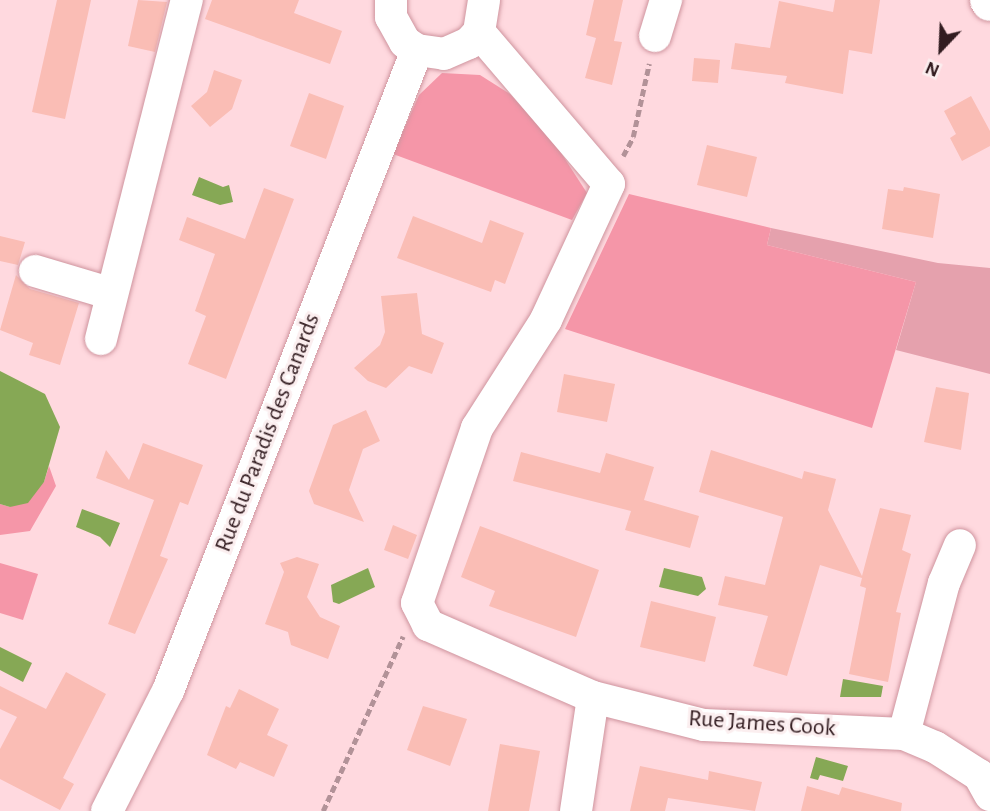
<!DOCTYPE html>
<html>
<head>
<meta charset="utf-8">
<style>
  body { margin:0 }
  #map { position:relative; width:990px; height:811px; overflow:hidden; background:#ffd9df; font-family:"Alegreya Sans",sans-serif }
  div>[style] { position:absolute }
  .green>* { inset:0; background:#e5a1ad }
  .forest>* { inset:0; background:#f596a8 }
  .water>* { inset:0; background:#86a855 }
  .building>* { inset:0; background:#fabdb5 }
  .path>* { height:4.5px; margin-top:-2.25px; transform-origin:0; background:repeating-linear-gradient(90deg,#b29298 0 7px,transparent 0 10.5px) }
  .roads { filter:drop-shadow(0 0 2px #cf949e) drop-shadow(0 0 2px #cf949e) }
  .minor>* { height:32px; margin:-16px; padding:0 16px; transform-origin:16px; border-radius:16px; background:#fff }
  .major>* { height:38px; margin:-19px; padding:0 19px; transform-origin:19px; border-radius:19px; background:#fff }
  span { translate:-50% -50%; white-space:nowrap; text-align:center; line-height:1.15; -webkit-text-stroke:6px #fbeeef; paint-order:stroke }
  .street-label { font-size:24px; color:#321c20 }
  .north { position:absolute; left:906px; top:14px; width:70px; height:70px; -webkit-text-stroke:5px #fbeeef; paint-order:stroke; rotate:203deg; font-size:19px; font-weight:700; line-height:28px; text-align:center; color:#321c20 }
  .north::after { content:''; display:block; margin:auto; width:24px; height:32px; background:#321c20; clip-path:polygon(50% 0,100% 100%,50% 72%,0 100%) }
</style>
</head>
<body>
<div id="map">
  <div class="green">
    <i style="clip-path:polygon(771px 228px,938px 263px,990px 268px,990px 374px,896px 350px,916px 282px,767px 245px)"></i>
  </div>
  <div class="forest">
    <i style="clip-path:polygon(442px 73px,480px 75px,510px 94px,554px 142px,587px 193px,572px 220px,393px 154px,419px 95px)"></i>
    <i style="clip-path:polygon(629px 194px,771px 228px,767px 245px,916px 282px,872px 428px,565px 329px)"></i>
    <i style="clip-path:polygon(49px 466px,56px 486px,30px 531px,0 535px,0 504px,10px 507px,44px 482px)"></i>
    <i style="clip-path:polygon(0 563px,38px 574px,23px 620px,0 613px)"></i>
  </div>
  <div class="water">
    <i style="clip-path:polygon(199px 177px,223px 187px,229px 185px,233px 202px,220px 205px,192px 195px)"></i>
    <i style="clip-path:polygon(0 371px,45px 394px,60px 427px,44px 482px,28px 503px,10px 507px,0 504px)"></i>
    <i style="clip-path:polygon(82px 509px,120px 523px,110px 547px,100px 537px,76px 527px)"></i>
    <i style="clip-path:polygon(368px 568px,375px 587px,339px 604px,333px 602px,331px 585px)"></i>
    <i style="clip-path:polygon(664px 568px,702px 577px,706px 589px,698px 596px,659px 587px)"></i>
    <i style="clip-path:polygon(0 647px,32px 663px,23px 682px,0 670px)"></i>
    <i style="clip-path:polygon(843px 679px,883px 686px,881px 697px,840px 697px)"></i>
    <i style="clip-path:polygon(816px 757px,848px 766px,843px 781px,820px 775px,818px 780px,810px 778px)"></i>
  </div>
  <div class="building">
    <i style="clip-path:polygon(57px 0,91px 0,65px 119px,32px 112px)"></i>
    <i style="clip-path:polygon(138px 0,167px 2px,155px 52px,128px 46px)"></i>
    <i style="clip-path:polygon(212px 0,299px 0,294px 13px,342px 31px,330px 64px,205px 19px)"></i>
    <i style="clip-path:polygon(594px 0,623px 0,614px 41px,622px 42px,612px 85px,585px 78px,596px 38px,586px 35px)"></i>
    <i style="clip-path:polygon(835px 0,880px 0,872px 54px,849px 50px,843px 94px,785px 83px,787px 76px,731px 69px,735px 43px,770px 48px,779px 1px,833px 12px)"></i>
    <i style="clip-path:polygon(694px 58px,720px 60px,718px 83px,692px 81px)"></i>
    <i style="clip-path:polygon(214px 70px,242px 80px,232px 109px,210px 127px,191px 106px,207px 92px)"></i>
    <i style="clip-path:polygon(309px 93px,344px 106px,326px 159px,290px 146px)"></i>
    <i style="clip-path:polygon(971px 96px,990px 131px,990px 146px,962px 161px,950px 138px,956px 134px,944px 111px)"></i>
    <i style="clip-path:polygon(707px 145px,757px 157px,747px 197px,697px 185px)"></i>
    <i style="clip-path:polygon(904px 187px,940px 194px,933px 238px,882px 229px,888px 189px,903px 191px)"></i>
    <i style="clip-path:polygon(264px 188px,294px 199px,226px 379px,188px 364px,206px 316px,195px 311px,215px 254px,179px 240px,187px 217px,245px 239px)"></i>
    <i style="clip-path:polygon(413px 216px,482px 243px,490px 220px,524px 233px,505px 284px,495px 280px,491px 292px,397px 258px)"></i>
    <i style="clip-path:polygon(0 236px,25px 242px,18px 265px,0 261px)"></i>
    <i style="clip-path:polygon(16px 275px,30px 289px,79px 303px,60px 365px,29px 355px,33px 343px,0 330px)"></i>
    <i style="clip-path:polygon(417px 293px,422px 334px,444px 343px,432px 374px,409px 366px,386px 388px,368px 381px,354px 368px,380px 345px,385px 332px,381px 296px)"></i>
    <i style="clip-path:polygon(564px 374px,615px 384px,607px 422px,557px 412px)"></i>
    <i style="clip-path:polygon(936px 387px,969px 393px,961px 450px,924px 442px)"></i>
    <i style="clip-path:polygon(366px 410px,380px 441px,363px 449px,349px 490px,364px 522px,314px 504px,309px 491px,333px 425px)"></i>
    <i style="clip-path:polygon(143px 443px,203px 465px,188px 505px,180px 502px,160px 556px,168px 559px,135px 634px,108px 624px,154px 500px,96px 478px,106px 450px,129px 480px)"></i>
    <i style="clip-path:polygon(711px 450px,802px 479px,804px 471px,836px 479px,828px 510px,862px 576px,880px 508px,911px 515px,902px 550px,911px 554px,896px 612px,901px 613px,888px 682px,849px 674px,866px 588px,860px 586px,862px 578px,820px 565px,787px 676px,753px 666px,768px 616px,718px 605px,725px 576px,765px 585px,783px 517px,699px 492px)"></i>
    <i style="clip-path:polygon(521px 452px,600px 473px,606px 453px,654px 467px,644px 500px,699px 516px,690px 548px,625px 530px,631px 511px,513px 481px)"></i>
    <i style="clip-path:polygon(393px 525px,417px 535px,408px 559px,384px 550px)"></i>
    <i style="clip-path:polygon(480px 526px,599px 570px,576px 637px,489px 606px,495px 591px,461px 577px)"></i>
    <i style="clip-path:polygon(297px 557px,319px 564px,307px 597px,320px 617px,340px 626px,328px 659px,291px 645px,288px 632px,265px 624px,284px 572px,280px 563px)"></i>
    <i style="clip-path:polygon(651px 601px,716px 617px,705px 662px,640px 647px)"></i>
    <i style="clip-path:polygon(66px 672px,106px 694px,63px 778px,74px 784px,60px 810px,0 779px,0 749px,17px 717px,0 709px,0 686px,46px 709px)"></i>
    <i style="clip-path:polygon(239px 689px,279px 709px,267px 735px,288px 745px,274px 777px,240px 762px,236px 769px,207px 755px,226px 706px,230px 708px)"></i>
    <i style="clip-path:polygon(423px 706px,467px 719px,450px 766px,407px 750px)"></i>
    <i style="clip-path:polygon(500px 744px,540px 751px,529px 811px,488px 811px)"></i>
    <i style="clip-path:polygon(640px 766px,708px 780px,709px 771px,762px 782px,755px 811px,668px 798px,665px 811px,630px 811px)"></i>
    <i style="clip-path:polygon(807px 786px,839px 795px,842px 787px,902px 803px,901px 811px,801px 811px)"></i>
  </div>
  <div class="path">
    <i style="left:623px;top:156px;width:21px;rotate:-62deg"></i>
    <i style="left:633px;top:137px;width:75px;rotate:-77.6deg"></i>
    <i style="left:323px;top:811px;width:192px;rotate:-65.4deg"></i>
  </div>
  <div class="roads">
    <div class="minor">
      <i style="left:391px;top:0;width:17px;rotate:90deg"></i>
      <i style="left:391px;top:17px;width:29px;rotate:61deg"></i>
      <i style="left:405px;top:42px;width:14px;rotate:34deg"></i>
      <i style="left:417px;top:50px;width:27px;rotate:8deg"></i>
      <i style="left:444px;top:54px;width:27px;rotate:-24deg"></i>
      <i style="left:469px;top:43px;width:15px;rotate:-48deg"></i>
      <i style="left:479px;top:32px;width:32px;rotate:-81deg"></i>
      <i style="left:479px;top:32px;width:200px;rotate:49.5deg"></i>
      <i style="left:609px;top:184px;width:150px;rotate:114.9deg"></i>
      <i style="left:546px;top:320px;width:128px;rotate:122.6deg"></i>
      <i style="left:477px;top:428px;width:185px;rotate:108.9deg"></i>
      <i style="left:417px;top:603px;width:25px;rotate:63deg"></i>
      <i style="left:428px;top:625px;width:180px;rotate:23.6deg"></i>
      <i style="left:593px;top:697px;width:114px;rotate:14.2deg"></i>
      <i style="left:704px;top:725px;width:200px;rotate:2.6deg"></i>
      <i style="left:904px;top:734px;width:34px;rotate:23deg"></i>
      <i style="left:935px;top:747px;width:52px;rotate:32.5deg"></i>
      <i style="left:979px;top:775px;width:23px;rotate:61deg"></i>
      <i style="left:655px;top:36px;width:38px;rotate:-73deg"></i>
      <i style="left:35px;top:271px;width:80px;rotate:16.6deg"></i>
      <i style="left:101px;top:339px;width:350px;rotate:-75.8deg"></i>
      <i style="left:904px;top:734px;width:156px;rotate:-75.2deg"></i>
      <i style="left:944px;top:583px;width:41px;rotate:-67.2deg"></i>
      <i style="left:107px;top:811px;width:135px;rotate:-63.1deg"></i>
      <i style="left:168px;top:691px;width:688px;rotate:-68.77deg"></i>
      <i style="left:576px;top:811px;width:115px;rotate:-81.5deg"></i>
    </div>
    <div class="major">
      <i style="left:989px;top:0;width:2px;rotate:63deg"></i>
    </div>
  </div>
  <div class="street-label">
    <span style="left:268px;top:433px;rotate:-69deg">Rue du Paradis des Canards</span>
    <span style="left:762px;top:724px;rotate:4deg">Rue James Cook</span>
  </div>
  <div class="north">N</div>
</div>
</body>
</html>
